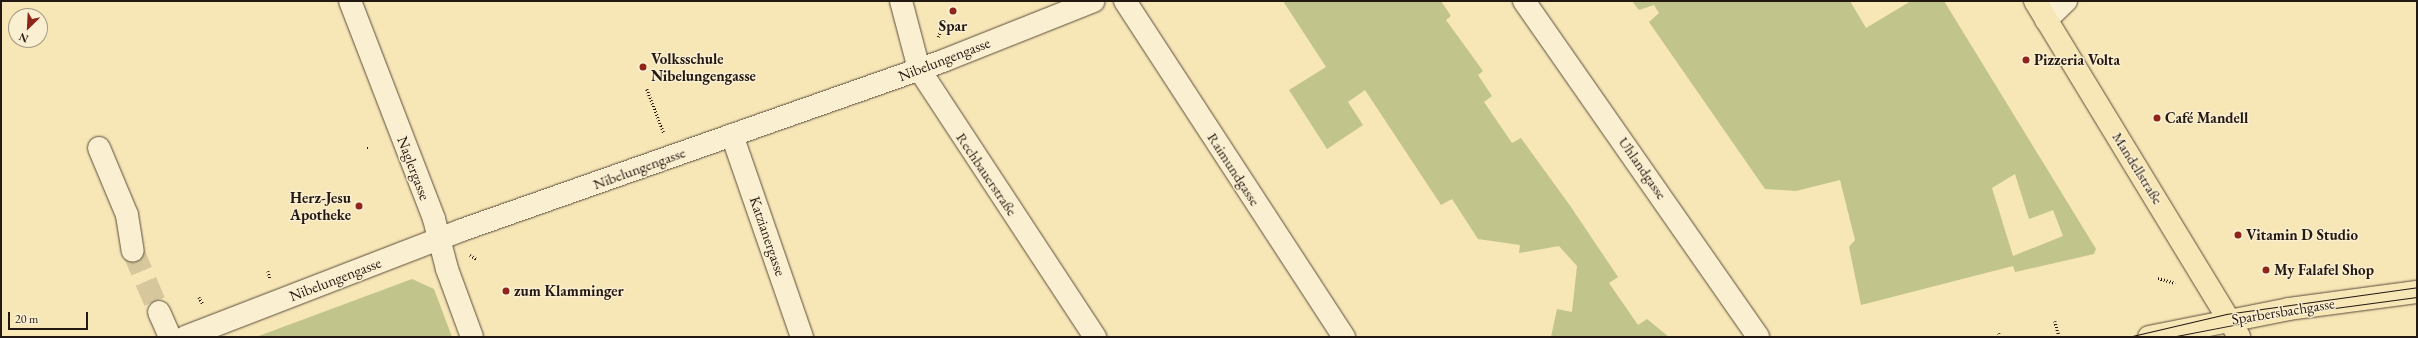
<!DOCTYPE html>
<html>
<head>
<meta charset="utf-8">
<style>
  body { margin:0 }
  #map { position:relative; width:2418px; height:338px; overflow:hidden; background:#f7e6b6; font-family:"EB Garamond",serif }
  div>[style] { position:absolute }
  .green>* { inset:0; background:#c1c48b }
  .minor-tunnel>* { height:22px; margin-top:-11px; transform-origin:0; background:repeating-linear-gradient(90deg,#d7c79d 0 22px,transparent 0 33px) }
  .path>* { height:2.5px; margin-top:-1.25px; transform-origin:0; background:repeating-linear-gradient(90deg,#241812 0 1px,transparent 0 3px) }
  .roads { filter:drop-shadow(0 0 1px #594c3b) drop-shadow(0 0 1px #594c3b) }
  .minor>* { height:22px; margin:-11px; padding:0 11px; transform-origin:11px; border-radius:11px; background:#faefd0 }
  .major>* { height:22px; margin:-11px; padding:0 11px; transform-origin:11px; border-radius:11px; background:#f7e6b6 }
  .tram>* { height:1px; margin:-0.5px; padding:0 0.5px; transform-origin:0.5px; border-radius:0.5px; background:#241812 }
  .dots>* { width:11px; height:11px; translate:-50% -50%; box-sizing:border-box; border:2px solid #faefd0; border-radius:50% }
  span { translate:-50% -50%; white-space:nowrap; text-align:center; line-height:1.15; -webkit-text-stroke:3px #faefd0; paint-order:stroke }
  .poi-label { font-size:15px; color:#241812; font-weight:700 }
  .left { translate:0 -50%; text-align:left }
  .right { translate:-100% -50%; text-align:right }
  .street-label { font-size:15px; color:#241812 }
  .frame { position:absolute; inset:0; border:2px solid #241812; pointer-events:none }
  .north { position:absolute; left:8px; top:8px; width:40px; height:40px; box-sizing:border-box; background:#faefd0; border:1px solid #a49984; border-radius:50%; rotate:204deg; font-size:11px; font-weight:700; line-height:16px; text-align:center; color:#241812 }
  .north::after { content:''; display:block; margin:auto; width:14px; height:18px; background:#8f2418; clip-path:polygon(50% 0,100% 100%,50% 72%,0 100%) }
  .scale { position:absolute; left:8px; top:312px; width:80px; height:18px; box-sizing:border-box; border:2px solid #241812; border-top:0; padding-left:5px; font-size:12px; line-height:14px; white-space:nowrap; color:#241812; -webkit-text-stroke:3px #faefd0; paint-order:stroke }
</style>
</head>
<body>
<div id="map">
  <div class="green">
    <i style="clip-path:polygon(1283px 1px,1441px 1px,1451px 16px,1446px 20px,1483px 71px,1478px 75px,1492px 96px,1484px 102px,1512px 143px,1521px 138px,1571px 207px,1618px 277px,1609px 283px,1638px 325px,1647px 319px,1669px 337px,1551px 337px,1557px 309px,1572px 312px,1577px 266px,1559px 246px,1519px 253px,1520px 245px,1478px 239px,1452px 199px,1441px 205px,1365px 90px,1348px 102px,1363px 125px,1327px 149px,1289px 90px,1326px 67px)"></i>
    <i style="clip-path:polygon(evenodd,1632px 1px,1850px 1px,1866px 28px,1911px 1px,1944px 1px,2096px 249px,2094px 254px,2015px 272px,2013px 266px,1861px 305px,1849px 247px,1855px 240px,1840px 180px,1796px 191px,1765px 189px,1649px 22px,1659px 13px,1654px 5px,1639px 10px,1632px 1px,2015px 174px,2029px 219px,2053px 210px,2063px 236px,2013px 256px,1992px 188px,2015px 174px)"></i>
    <i style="clip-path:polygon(412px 279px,434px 289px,452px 337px,256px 337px)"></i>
  </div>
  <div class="minor-tunnel">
    <i style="left:133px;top:251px;width:66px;rotate:66.9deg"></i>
  </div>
  <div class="path">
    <i style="left:938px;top:37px;width:8px;rotate:-67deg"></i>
    <i style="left:647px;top:89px;width:47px;rotate:68.9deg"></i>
    <i style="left:367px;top:148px;width:1px"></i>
    <i style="left:470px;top:255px;width:8px;rotate:30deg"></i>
    <i style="left:268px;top:271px;width:7px;rotate:74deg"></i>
    <i style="left:2158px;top:278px;width:18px;rotate:16deg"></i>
    <i style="left:199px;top:297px;width:8px;rotate:60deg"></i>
    <i style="left:2055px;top:321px;width:16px;rotate:75deg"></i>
    <i style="left:1999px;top:333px;width:4px;rotate:76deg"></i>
  </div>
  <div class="roads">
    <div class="minor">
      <i style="left:350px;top:1px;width:234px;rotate:68.9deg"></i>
      <i style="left:434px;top:219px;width:52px;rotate:75.4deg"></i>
      <i style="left:447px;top:269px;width:72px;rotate:69.8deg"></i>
      <i style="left:901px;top:1px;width:70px;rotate:75.2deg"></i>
      <i style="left:919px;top:69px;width:321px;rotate:56.7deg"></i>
      <i style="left:1125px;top:1px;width:401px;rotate:56.9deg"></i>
      <i style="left:1524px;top:1px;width:409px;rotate:55.1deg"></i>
      <i style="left:2046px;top:20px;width:28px;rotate:-44deg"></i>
      <i style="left:732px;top:135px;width:214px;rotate:70.9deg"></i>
      <i style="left:99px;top:148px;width:73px;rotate:67.3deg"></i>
      <i style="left:127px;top:215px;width:36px;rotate:81deg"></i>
      <i style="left:159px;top:312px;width:27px;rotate:66deg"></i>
      <i style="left:185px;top:337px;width:297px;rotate:-21.1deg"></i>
      <i style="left:462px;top:230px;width:510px;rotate:-19.36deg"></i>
      <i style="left:943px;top:61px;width:162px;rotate:-21.7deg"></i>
    </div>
    <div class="major">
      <i style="left:2035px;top:1px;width:393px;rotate:58.7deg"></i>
      <i style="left:2149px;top:337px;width:143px;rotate:-11.3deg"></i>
      <i style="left:2289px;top:309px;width:129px;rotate:-7.6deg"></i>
    </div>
  </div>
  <div class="tram">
    <i style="left:2128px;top:337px;width:101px;rotate:-13.2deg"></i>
    <i style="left:2226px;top:314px;width:193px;rotate:-8deg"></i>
    <i style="left:2171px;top:337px;width:121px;rotate:-10.9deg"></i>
    <i style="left:2290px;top:314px;width:128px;rotate:-7.6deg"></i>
  </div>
  <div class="dots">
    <i style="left:953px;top:11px;background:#8f2418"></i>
    <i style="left:2026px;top:60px;background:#8f2418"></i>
    <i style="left:643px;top:67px;background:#8f2418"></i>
    <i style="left:2157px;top:118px;background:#8f2418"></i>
    <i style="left:359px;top:206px;background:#8f2418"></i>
    <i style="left:2238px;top:235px;background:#8f2418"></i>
    <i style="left:2266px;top:270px;background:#8f2418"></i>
    <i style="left:506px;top:291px;background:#8f2418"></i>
  </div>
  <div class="poi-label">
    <span style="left:953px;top:26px">Spar</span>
    <span class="left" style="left:651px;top:67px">Volksschule<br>Nibelungengasse</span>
    <span class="left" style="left:2034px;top:60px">Pizzeria Volta</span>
    <span class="left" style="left:2165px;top:118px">Café Mandell</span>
    <span class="right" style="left:351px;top:206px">Herz-Jesu<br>Apotheke</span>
    <span class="left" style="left:2246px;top:235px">Vitamin D Studio</span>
    <span class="left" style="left:2274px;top:270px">My Falafel Shop</span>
    <span class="left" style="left:514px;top:291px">zum Klamminger</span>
  </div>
  <div class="street-label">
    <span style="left:944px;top:59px;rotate:-21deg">Nibelungengasse</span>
    <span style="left:414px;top:168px;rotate:69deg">Naglergasse</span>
    <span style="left:639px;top:168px;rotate:-20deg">Nibelungengasse</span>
    <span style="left:1643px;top:168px;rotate:55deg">Uhlandgasse</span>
    <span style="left:2138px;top:168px;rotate:58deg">Mandellstraße</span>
    <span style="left:1234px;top:169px;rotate:57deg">Raimundgasse</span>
    <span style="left:987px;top:174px;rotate:56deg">Rechbauerstraße</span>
    <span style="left:768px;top:236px;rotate:71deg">Katzianergasse</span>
    <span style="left:335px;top:279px;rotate:-21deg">Nibelungengasse</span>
    <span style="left:2283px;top:311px;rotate:-9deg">Sparbersbachgasse</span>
  </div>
  <div class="frame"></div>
  <div class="north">N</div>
  <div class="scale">20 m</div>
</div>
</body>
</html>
